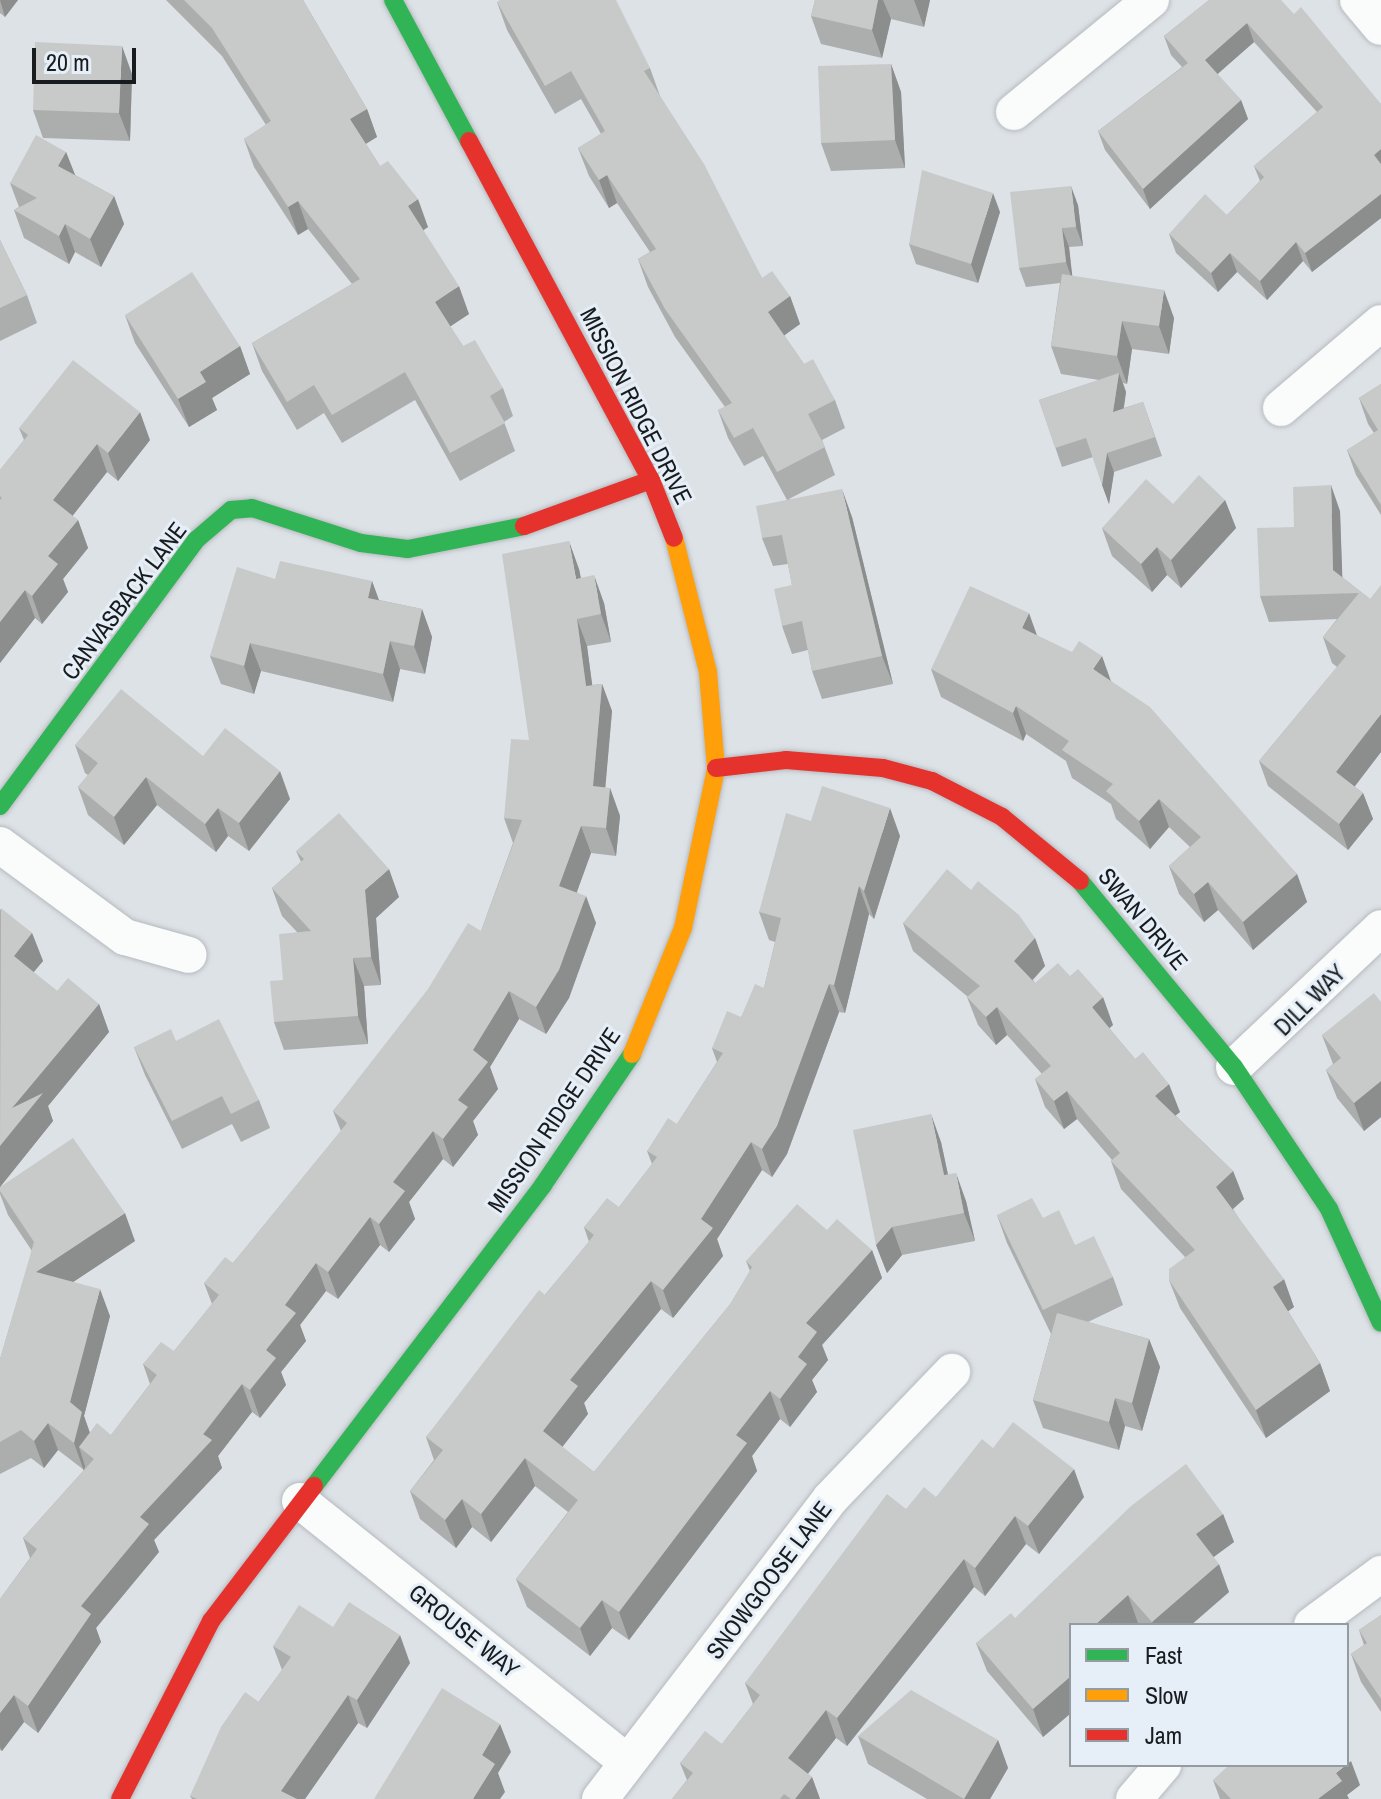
<!DOCTYPE html>
<html>
<head>
<meta charset="utf-8">
<style>
  body { margin:0 }
  #map { position:relative; width:1381px; height:1799px; overflow:hidden; background:#dde2e7; font-family:"Archivo Narrow",sans-serif }
  div>[style] { position:absolute }
  .roads { filter:drop-shadow(0 0 2px #b6babe) drop-shadow(0 0 2px #b6babe) }
  .street>* { height:36px; margin:-18px; padding:0 18px; transform-origin:18px; border-radius:18px; background:#fafbfb }
  .fast>* { height:18px; margin:-9px; padding:0 9px; transform-origin:9px; border-radius:9px; background:#30b455 }
  .slow>* { height:18px; margin:-9px; padding:0 9px; transform-origin:9px; border-radius:9px; background:#ff9f0a }
  .jam>* { height:18px; margin:-9px; padding:0 9px; transform-origin:9px; border-radius:9px; background:#e5322d }
  .wall>* { inset:0; background:#acaeae }
  .shaded-wall>* { inset:0; background:#8c8d8d }
  .building>* { inset:0; background:#c8caca }
  span { translate:-50% -50%; white-space:nowrap; text-align:center; line-height:1.15; -webkit-text-stroke:6px #e6eff8; paint-order:stroke }
  .street-label { font-size:24px; color:#181c1f }
  .legend { position:absolute; left:1069px; top:1623px; width:280px; height:144px; box-sizing:border-box; background:#e6eff8; border:2px solid #949ba1; margin:0; padding:10px 14px; list-style:none; font-size:24px; color:#181c1f }
  .legend li { display:flex; align-items:center; gap:16px; height:40px }
  .legend b { width:40px; border:2px solid #949ba1 }
  .scale { position:absolute; left:32px; top:48px; width:104px; height:36px; box-sizing:border-box; border:4px solid #181c1f; border-top:0; padding-left:10px; font-size:24px; line-height:28px; white-space:nowrap; color:#181c1f; -webkit-text-stroke:6px #e6eff8; paint-order:stroke }
</style>
</head>
<body>
<div id="map">
  <div class="roads">
    <div class="street">
      <i style="left:1358px;top:0;width:35px;rotate:50deg"></i>
      <i style="left:1014px;top:112px;width:177px;rotate:-39.3deg"></i>
      <i style="left:1281px;top:408px;width:131px;rotate:-40.4deg"></i>
      <i style="left:0;top:845px;width:155px;rotate:36.4deg"></i>
      <i style="left:125px;top:937px;width:66px;rotate:15.7deg"></i>
      <i style="left:1234px;top:1067px;width:202px;rotate:-43.4deg"></i>
      <i style="left:300px;top:1501px;width:418px;rotate:38.6deg"></i>
      <i style="left:1312px;top:1625px;width:86px;rotate:-36.5deg"></i>
      <i style="left:600px;top:1799px;width:379px;rotate:-52.5deg"></i>
      <i style="left:831px;top:1498px;width:175px;rotate:-46.2deg"></i>
      <i style="left:1134px;top:1799px;width:45px;rotate:-49.5deg"></i>
    </div>
    <div class="fast">
      <i style="left:393px;top:0;width:160px;rotate:61.7deg"></i>
      <i style="left:0;top:806px;width:330px;rotate:-53.6deg"></i>
      <i style="left:196px;top:540px;width:46px;rotate:-40.6deg"></i>
      <i style="left:231px;top:510px;width:21px;rotate:-5deg"></i>
      <i style="left:252px;top:508px;width:114px;rotate:17.8deg"></i>
      <i style="left:361px;top:543px;width:47px;rotate:7.3deg"></i>
      <i style="left:408px;top:549px;width:118px;rotate:-11.2deg"></i>
      <i style="left:1080px;top:881px;width:241px;rotate:50.4deg"></i>
      <i style="left:1234px;top:1067px;width:171px;rotate:56.2deg"></i>
      <i style="left:1329px;top:1209px;width:125px;rotate:65.5deg"></i>
      <i style="left:314px;top:1486px;width:378px;rotate:-52.7deg"></i>
      <i style="left:543px;top:1185px;width:158px;rotate:-55.8deg"></i>
    </div>
    <div class="slow">
      <i style="left:632px;top:1054px;width:136px;rotate:-68deg"></i>
      <i style="left:683px;top:928px;width:163px;rotate:-78.3deg"></i>
      <i style="left:716px;top:768px;width:96px;rotate:-94.8deg"></i>
      <i style="left:708px;top:672px;width:138px;rotate:-104.2deg"></i>
    </div>
    <div class="jam">
      <i style="left:469px;top:141px;width:385px;rotate:61.8deg"></i>
      <i style="left:651px;top:480px;width:62px;rotate:68.4deg"></i>
      <i style="left:524px;top:526px;width:135px;rotate:-19.9deg"></i>
      <i style="left:716px;top:768px;width:70px;rotate:-6.5deg"></i>
      <i style="left:786px;top:760px;width:97px;rotate:4.7deg"></i>
      <i style="left:883px;top:768px;width:51px;rotate:14.9deg"></i>
      <i style="left:932px;top:781px;width:79px;rotate:27.2deg"></i>
      <i style="left:1002px;top:817px;width:101px;rotate:39.4deg"></i>
      <i style="left:120px;top:1799px;width:200px;rotate:-62.9deg"></i>
      <i style="left:211px;top:1621px;width:170px;rotate:-52.7deg"></i>
    </div>
  </div>
  <div class="wall">
    <i style="clip-path:polygon(0 0,18px 0,5px 17px,0 13px)"></i>
    <i style="clip-path:polygon(166px 0,303px 0,367px 109px,377px 137px,366px 144px,380px 166px,428px 227px,423px 230px,469px 314px,450px 326px,463px 346px,503px 388px,513px 416px,504px 422px,515px 451px,460px 481px,415px 400px,342px 443px,324px 413px,297px 430px,262px 371px,252px 343px,352px 284px,308px 229px,298px 235px,254px 167px,244px 139px,266px 125px,222px 56px)"></i>
    <i style="clip-path:polygon(815px 0,930px 0,924px 27px,891px 19px,882px 58px,821px 44px,811px 16px)"></i>
    <i style="clip-path:polygon(1209px 0,1381px 104px,1381px 218px,1312px 272px,1303px 261px,1267px 300px,1237px 272px,1218px 292px,1176px 253px,1169px 234px,1227px 215px,1260px 181px,1254px 166px,1317px 112px,1254px 42px,1217px 74px,1241px 100px,1248px 119px,1150px 209px,1105px 150px,1098px 131px,1182px 67px,1171px 55px,1164px 36px)"></i>
    <i style="clip-path:polygon(497px 2px,650px 68px,660px 96px,762px 278px,790px 296px,800px 324px,784px 335px,804px 364px,835px 400px,845px 428px,822px 440px,835px 475px,789px 499px,852px 517px,893px 684px,822px 699px,812px 671px,808px 650px,792px 654px,782px 626px,792px 585px,788px 564px,773px 566px,762px 538px,787px 500px,763px 456px,744px 466px,728px 438px,718px 410px,725px 407px,675px 337px,648px 287px,638px 259px,650px 252px,617px 203px,609px 208px,589px 176px,578px 148px,601px 134px,581px 99px,555px 114px,507px 30px)"></i>
    <i style="clip-path:polygon(891px 64px,901px 92px,905px 168px,831px 171px,821px 143px)"></i>
    <i style="clip-path:polygon(132px 74px,130px 141px,43px 138px,33px 110px)"></i>
    <i style="clip-path:polygon(66px 152px,75px 175px,114px 196px,124px 224px,101px 267px,75px 252px,69px 264px,24px 238px,14px 210px,19px 207px,10px 183px)"></i>
    <i style="clip-path:polygon(1078px 205px,1083px 246px,1069px 247px,1072px 276px,1174px 318px,1169px 354px,1132px 349px,1127px 384px,1123px 383px,1126px 392px,1124px 408px,1143px 402px,1162px 456px,1114px 472px,1109px 504px,1093px 457px,1062px 467px,1039px 400px,1099px 380px,1061px 374px,1051px 346px,1060px 283px,1026px 287px,1019px 268px)"></i>
    <i style="clip-path:polygon(1000px 212px,978px 283px,916px 264px,909px 244px)"></i>
    <i style="clip-path:polygon(0 240px,27px 295px,37px 323px,0 341px)"></i>
    <i style="clip-path:polygon(125px 315px,240px 346px,250px 374px,212px 398px,217px 410px,189px 427px,135px 343px)"></i>
    <i style="clip-path:polygon(1381px 384px,1381px 515px,1356px 475px,1347px 450px,1374px 433px,1368px 424px,1359px 398px)"></i>
    <i style="clip-path:polygon(19px 428px,150px 440px,118px 481px,107px 472px,72px 516px,78px 520px,88px 548px,63px 579px,68px 592px,42px 624px,35px 618px,0 663px,0 470px,24px 440px)"></i>
    <i style="clip-path:polygon(1225px 500px,1236px 528px,1181px 588px,1167px 575px,1152px 592px,1112px 556px,1102px 528px,1173px 504px)"></i>
    <i style="clip-path:polygon(1340px 511px,1342px 577px,1370px 599px,1381px 752px,1354px 786px,1363px 793px,1373px 819px,1348px 850px,1268px 786px,1259px 761px,1337px 667px,1332px 663px,1323px 637px,1337px 619px,1269px 622px,1260px 596px,1294px 527px)"></i>
    <i style="clip-path:polygon(579px 569px,581px 578px,604px 603px,611px 642px,587px 646px,592px 685px,602px 684px,612px 711px,605px 788px,610px 788px,620px 816px,616px 856px,591px 853px,577px 892px,596px 923px,569px 998px,546px 1034px,519px 1019px,490px 1067px,498px 1089px,473px 1121px,478px 1135px,453px 1167px,443px 1159px,409px 1202px,415px 1219px,389px 1252px,380px 1245px,338px 1299px,326px 1291px,300px 1325px,306px 1341px,281px 1372px,286px 1385px,260px 1418px,252px 1412px,218px 1456px,222px 1468px,154px 1540px,159px 1552px,96px 1628px,101px 1642px,38px 1733px,24px 1722px,2px 1751px,0 1750px,0 1599px,30px 1558px,23px 1538px,84px 1470px,58px 1450px,44px 1468px,31px 1458px,0 1474px,0 1359px,32px 1251px,8px 1215px,0 1194px,0 909px,32px 933px,43px 961px,33px 972px,57px 991px,99px 1004px,109px 1032px,48px 1106px,53px 1121px,1px 1186px,135px 1241px,73px 1282px,110px 1316px,84px 1416px,90px 1433px,111px 1435px,150px 1384px,143px 1364px,174px 1351px,212px 1304px,204px 1283px,233px 1263px,341px 1131px,333px 1111px,481px 931px,513px 843px,504px 818px,529px 740px)"></i>
    <i style="clip-path:polygon(275px 579px,372px 581px,379px 600px,422px 609px,432px 637px,425px 674px,400px 669px,393px 702px,261px 671px,254px 694px,221px 684px,210px 656px)"></i>
    <i style="clip-path:polygon(1037px 636px,1111px 681px,1297px 874px,1307px 902px,1253px 950px,1218px 910px,1204px 922px,1179px 894px,1169px 866px,1190px 847px,1169px 827px,1150px 849px,1116px 819px,1111px 804px,1072px 778px,1066px 761px,1026px 734px,1023px 741px,941px 697px,931px 669px)"></i>
    <i style="clip-path:polygon(75px 745px,203px 756px,290px 799px,249px 851px,228px 836px,216px 852px,157px 805px,124px 845px,88px 815px,78px 787px,88px 775px,85px 773px)"></i>
    <i style="clip-path:polygon(811px 821px,900px 836px,874px 919px,869px 914px,845px 1013px,839px 1012px,787px 1154px,772px 1177px,762px 1170px,717px 1239px,723px 1256px,673px 1318px,661px 1309px,584px 1403px,588px 1414px,562px 1447px,594px 1472px,731px 1303px,750px 1271px,746px 1261px,827px 1230px,872px 1250px,882px 1278px,822px 1345px,828px 1360px,812px 1380px,817px 1392px,790px 1427px,780px 1419px,752px 1456px,757px 1471px,629px 1640px,612px 1628px,590px 1656px,527px 1607px,516px 1579px,568px 1512px,535px 1486px,491px 1542px,472px 1527px,456px 1548px,420px 1519px,410px 1491px,434px 1460px,426px 1437px,589px 1242px,584px 1227px,619px 1207px,652px 1164px,647px 1151px,677px 1124px,717px 1062px,712px 1048px,741px 1017px,764px 988px,775px 942px,769px 940px,759px 912px)"></i>
    <i style="clip-path:polygon(296px 851px,399px 897px,376px 918px,381px 985px,364px 986px,368px 1044px,284px 1050px,274px 1022px,283px 980px,297px 932px,282px 916px,272px 888px,301px 862px)"></i>
    <i style="clip-path:polygon(971px 890px,1035px 938px,1045px 966px,1033px 980px,1035px 983px,1113px 1025px,1109px 1028px,1180px 1112px,1175px 1115px,1233px 1171px,1244px 1199px,1233px 1209px,1294px 1307px,1288px 1311px,1320px 1363px,1330px 1391px,1266px 1438px,1180px 1308px,1169px 1280px,1185px 1257px,1121px 1189px,1111px 1161px,1112px 1160px,1077px 1119px,1064px 1129px,1045px 1107px,1035px 1079px,1042px 1074px,1007px 1035px,996px 1045px,978px 1025px,967px 997px,968px 997px,913px 951px,903px 923px)"></i>
    <i style="clip-path:polygon(1381px 1002px,1381px 1117px,1364px 1131px,1337px 1098px,1326px 1070px,1333px 1064px,1322px 1035px)"></i>
    <i style="clip-path:polygon(176px 1041px,259px 1100px,270px 1128px,241px 1142px,232px 1124px,182px 1149px,145px 1075px,134px 1047px)"></i>
    <i style="clip-path:polygon(941px 1142px,948px 1175px,966px 1201px,975px 1241px,902px 1255px,887px 1273px,876px 1245px)"></i>
    <i style="clip-path:polygon(997px 1215px,1043px 1218px,1113px 1277px,1123px 1305px,1088px 1322px,1149px 1339px,1160px 1367px,1142px 1431px,1125px 1426px,1119px 1450px,1043px 1428px,1033px 1400px,1051px 1334px,1007px 1243px)"></i>
    <i style="clip-path:polygon(993px 1448px,1084px 1497px,1039px 1554px,1026px 1544px,985px 1596px,974px 1587px,847px 1746px,836px 1738px,808px 1774px,812px 1777px,820px 1799px,672px 1799px,687px 1780px,680px 1763px,722px 1744px,753px 1704px,745px 1683px,906px 1509px,936px 1497px)"></i>
    <i style="clip-path:polygon(1223px 1514px,1234px 1542px,1213px 1557px,1229px 1592px,1191px 1625px,1140px 1625px,1138px 1623px,1136px 1625px,1071px 1625px,1071px 1713px,1043px 1737px,987px 1671px,976px 1643px)"></i>
    <i style="clip-path:polygon(1381px 1615px,1381px 1712px,1361px 1682px,1351px 1654px,1364px 1645px,1359px 1630px)"></i>
    <i style="clip-path:polygon(333px 1627px,410px 1663px,367px 1728px,358px 1723px,305px 1799px,192px 1799px,190px 1796px,282px 1670px,273px 1646px)"></i>
    <i style="clip-path:polygon(858px 1736px,998px 1740px,1008px 1768px,990px 1799px,927px 1799px,868px 1764px)"></i>
    <i style="clip-path:polygon(1213px 1780px,1360px 1785px,1347px 1795px,1349px 1799px,1220px 1799px)"></i>
  </div>
  <div class="shaded-wall">
    <i style="clip-path:polygon(0 0,18px 0,5px 17px)"></i>
    <i style="clip-path:polygon(878px 0,883px 0,891px 19px,882px 58px,872px 30px)"></i>
    <i style="clip-path:polygon(914px 0,930px 0,924px 27px)"></i>
    <i style="clip-path:polygon(1247px 23px,1254px 42px,1212px 79px,1205px 60px)"></i>
    <i style="clip-path:polygon(122px 46px,132px 74px,130px 141px,119px 113px)"></i>
    <i style="clip-path:polygon(891px 64px,901px 92px,905px 168px,895px 140px)"></i>
    <i style="clip-path:polygon(1241px 100px,1248px 119px,1150px 209px,1143px 189px)"></i>
    <i style="clip-path:polygon(367px 109px,377px 137px,360px 147px,350px 119px)"></i>
    <i style="clip-path:polygon(1381px 149px,1381px 174px,1374px 155px)"></i>
    <i style="clip-path:polygon(66px 152px,77px 180px,58px 166px)"></i>
    <i style="clip-path:polygon(607px 175px,617px 203px,609px 208px,599px 180px)"></i>
    <i style="clip-path:polygon(1071px 186px,1078px 205px,1083px 246px,1076px 227px)"></i>
    <i style="clip-path:polygon(993px 193px,1000px 212px,978px 283px,971px 264px)"></i>
    <i style="clip-path:polygon(1381px 194px,1381px 218px,1312px 272px,1305px 253px)"></i>
    <i style="clip-path:polygon(114px 196px,124px 224px,101px 267px,90px 239px)"></i>
    <i style="clip-path:polygon(418px 199px,428px 227px,418px 234px,408px 206px)"></i>
    <i style="clip-path:polygon(298px 201px,308px 229px,298px 235px,288px 207px)"></i>
    <i style="clip-path:polygon(65px 224px,75px 252px,69px 264px,59px 236px)"></i>
    <i style="clip-path:polygon(1062px 228px,1069px 247px,1073px 282px,1066px 262px)"></i>
    <i style="clip-path:polygon(1296px 242px,1303px 261px,1267px 300px,1260px 281px)"></i>
    <i style="clip-path:polygon(1230px 253px,1237px 272px,1218px 292px,1211px 273px)"></i>
    <i style="clip-path:polygon(459px 286px,469px 314px,445px 330px,435px 302px)"></i>
    <i style="clip-path:polygon(1164px 290px,1174px 318px,1169px 354px,1159px 326px)"></i>
    <i style="clip-path:polygon(790px 296px,800px 324px,778px 340px,768px 312px)"></i>
    <i style="clip-path:polygon(1122px 321px,1132px 349px,1127px 384px,1117px 356px)"></i>
    <i style="clip-path:polygon(240px 346px,250px 374px,212px 398px,217px 410px,189px 427px,178px 399px,200px 372px)"></i>
    <i style="clip-path:polygon(1119px 373px,1126px 392px,1120px 431px,1113px 412px)"></i>
    <i style="clip-path:polygon(140px 412px,150px 440px,118px 481px,108px 453px)"></i>
    <i style="clip-path:polygon(97px 444px,107px 472px,63px 528px,53px 500px)"></i>
    <i style="clip-path:polygon(1107px 453px,1114px 472px,1109px 504px,1102px 485px)"></i>
    <i style="clip-path:polygon(1331px 485px,1340px 511px,1343px 595px,1333px 570px)"></i>
    <i style="clip-path:polygon(842px 489px,852px 517px,893px 684px,882px 656px)"></i>
    <i style="clip-path:polygon(1225px 500px,1236px 528px,1181px 588px,1171px 560px)"></i>
    <i style="clip-path:polygon(78px 520px,88px 548px,63px 579px,68px 592px,42px 624px,32px 596px,48px 556px)"></i>
    <i style="clip-path:polygon(569px 541px,579px 569px,586px 607px,576px 579px)"></i>
    <i style="clip-path:polygon(1157px 547px,1167px 575px,1152px 592px,1141px 564px)"></i>
    <i style="clip-path:polygon(594px 575px,604px 603px,611px 642px,601px 614px)"></i>
    <i style="clip-path:polygon(372px 581px,382px 609px,368px 598px)"></i>
    <i style="clip-path:polygon(25px 590px,35px 618px,0 663px,0 622px)"></i>
    <i style="clip-path:polygon(422px 609px,432px 637px,425px 674px,414px 646px)"></i>
    <i style="clip-path:polygon(1029px 613px,1039px 641px,1022px 628px)"></i>
    <i style="clip-path:polygon(577px 619px,587px 646px,596px 713px,586px 686px)"></i>
    <i style="clip-path:polygon(390px 641px,400px 669px,393px 702px,383px 674px)"></i>
    <i style="clip-path:polygon(250px 643px,261px 671px,254px 694px,244px 666px)"></i>
    <i style="clip-path:polygon(1102px 656px,1112px 684px,1093px 669px)"></i>
    <i style="clip-path:polygon(602px 684px,612px 711px,603px 814px,593px 786px)"></i>
    <i style="clip-path:polygon(1016px 706px,1026px 734px,1023px 741px,1013px 713px)"></i>
    <i style="clip-path:polygon(1381px 714px,1381px 752px,1346px 798px,1336px 772px)"></i>
    <i style="clip-path:polygon(280px 771px,290px 799px,249px 851px,239px 823px)"></i>
    <i style="clip-path:polygon(146px 777px,157px 805px,124px 845px,114px 817px)"></i>
    <i style="clip-path:polygon(610px 788px,620px 816px,616px 856px,606px 828px)"></i>
    <i style="clip-path:polygon(1363px 793px,1373px 819px,1348px 850px,1339px 824px)"></i>
    <i style="clip-path:polygon(1159px 799px,1169px 827px,1150px 849px,1139px 821px)"></i>
    <i style="clip-path:polygon(218px 808px,228px 836px,216px 852px,205px 824px)"></i>
    <i style="clip-path:polygon(890px 808px,900px 836px,874px 919px,864px 891px)"></i>
    <i style="clip-path:polygon(581px 826px,591px 853px,569px 913px,559px 886px)"></i>
    <i style="clip-path:polygon(389px 869px,399px 897px,376px 918px,381px 985px,371px 957px,365px 890px)"></i>
    <i style="clip-path:polygon(1297px 874px,1307px 902px,1253px 950px,1243px 922px)"></i>
    <i style="clip-path:polygon(1208px 882px,1218px 910px,1204px 922px,1194px 894px)"></i>
    <i style="clip-path:polygon(859px 886px,869px 914px,845px 1013px,834px 985px)"></i>
    <i style="clip-path:polygon(586px 896px,596px 923px,569px 998px,546px 1034px,536px 1007px)"></i>
    <i style="clip-path:polygon(32px 933px,43px 961px,24px 984px,14px 956px)"></i>
    <i style="clip-path:polygon(1035px 938px,1045px 966px,1024px 989px,1014px 961px)"></i>
    <i style="clip-path:polygon(353px 958px,364px 986px,368px 1044px,358px 1016px)"></i>
    <i style="clip-path:polygon(829px 984px,839px 1012px,787px 1154px,772px 1177px,762px 1149px)"></i>
    <i style="clip-path:polygon(509px 991px,519px 1019px,490px 1067px,498px 1089px,473px 1121px,478px 1135px,453px 1167px,443px 1139px,458px 1100px,473px 1050px)"></i>
    <i style="clip-path:polygon(1103px 997px,1113px 1025px,1102px 1035px,1092px 1007px)"></i>
    <i style="clip-path:polygon(99px 1004px,109px 1032px,48px 1106px,53px 1121px,0 1187px,0 1146px,12px 1108px)"></i>
    <i style="clip-path:polygon(997px 1007px,1007px 1035px,996px 1045px,986px 1017px)"></i>
    <i style="clip-path:polygon(1381px 1081px,1381px 1117px,1364px 1131px,1354px 1103px)"></i>
    <i style="clip-path:polygon(1169px 1084px,1180px 1112px,1165px 1124px,1155px 1096px)"></i>
    <i style="clip-path:polygon(1067px 1091px,1077px 1119px,1064px 1129px,1054px 1101px)"></i>
    <i style="clip-path:polygon(931px 1114px,941px 1142px,954px 1203px,944px 1175px)"></i>
    <i style="clip-path:polygon(433px 1131px,443px 1159px,409px 1202px,415px 1219px,389px 1252px,379px 1224px,393px 1182px)"></i>
    <i style="clip-path:polygon(751px 1142px,762px 1170px,717px 1239px,723px 1256px,673px 1318px,663px 1290px,701px 1219px)"></i>
    <i style="clip-path:polygon(1233px 1171px,1244px 1199px,1226px 1215px,1216px 1187px)"></i>
    <i style="clip-path:polygon(956px 1173px,966px 1201px,975px 1241px,964px 1213px)"></i>
    <i style="clip-path:polygon(125px 1213px,135px 1241px,46px 1300px,36px 1272px)"></i>
    <i style="clip-path:polygon(370px 1217px,380px 1245px,338px 1299px,328px 1272px)"></i>
    <i style="clip-path:polygon(892px 1227px,902px 1255px,887px 1273px,876px 1245px)"></i>
    <i style="clip-path:polygon(872px 1250px,882px 1278px,822px 1345px,828px 1360px,812px 1380px,817px 1392px,790px 1427px,780px 1399px,798px 1357px,806px 1323px)"></i>
    <i style="clip-path:polygon(316px 1263px,326px 1291px,300px 1325px,306px 1341px,281px 1372px,286px 1385px,260px 1418px,250px 1390px,285px 1305px)"></i>
    <i style="clip-path:polygon(1284px 1279px,1294px 1307px,1283px 1315px,1273px 1287px)"></i>
    <i style="clip-path:polygon(651px 1281px,661px 1309px,584px 1403px,588px 1414px,553px 1459px,543px 1431px,570px 1380px)"></i>
    <i style="clip-path:polygon(100px 1289px,110px 1316px,84px 1416px,92px 1439px,79px 1447px,85px 1466px,84px 1471px,74px 1443px,70px 1402px)"></i>
    <i style="clip-path:polygon(1149px 1339px,1160px 1367px,1142px 1431px,1132px 1403px)"></i>
    <i style="clip-path:polygon(1320px 1363px,1330px 1391px,1266px 1438px,1256px 1410px)"></i>
    <i style="clip-path:polygon(242px 1384px,252px 1412px,218px 1456px,222px 1468px,154px 1540px,159px 1552px,96px 1628px,101px 1642px,38px 1733px,28px 1706px,81px 1606px,140px 1517px)"></i>
    <i style="clip-path:polygon(770px 1391px,780px 1419px,752px 1456px,757px 1471px,629px 1640px,619px 1612px,736px 1435px)"></i>
    <i style="clip-path:polygon(1115px 1398px,1125px 1426px,1119px 1450px,1109px 1422px)"></i>
    <i style="clip-path:polygon(48px 1423px,58px 1450px,44px 1468px,34px 1441px)"></i>
    <i style="clip-path:polygon(525px 1458px,535px 1486px,491px 1542px,481px 1514px)"></i>
    <i style="clip-path:polygon(1074px 1469px,1084px 1497px,1039px 1554px,1028px 1526px)"></i>
    <i style="clip-path:polygon(462px 1499px,472px 1527px,456px 1548px,445px 1520px)"></i>
    <i style="clip-path:polygon(1223px 1514px,1234px 1542px,1207px 1562px,1196px 1534px)"></i>
    <i style="clip-path:polygon(1015px 1516px,1026px 1544px,985px 1596px,975px 1568px)"></i>
    <i style="clip-path:polygon(964px 1559px,974px 1587px,847px 1746px,837px 1718px)"></i>
    <i style="clip-path:polygon(1219px 1564px,1229px 1592px,1191px 1625px,1154px 1625px,1152px 1622px)"></i>
    <i style="clip-path:polygon(1128px 1595px,1138px 1623px,1136px 1625px,1095px 1625px)"></i>
    <i style="clip-path:polygon(602px 1600px,612px 1628px,590px 1656px,580px 1628px)"></i>
    <i style="clip-path:polygon(400px 1635px,410px 1663px,367px 1728px,357px 1700px)"></i>
    <i style="clip-path:polygon(1071px 1676px,1071px 1713px,1043px 1737px,1033px 1709px)"></i>
    <i style="clip-path:polygon(14px 1695px,24px 1722px,2px 1751px,0 1747px,0 1713px)"></i>
    <i style="clip-path:polygon(348px 1695px,358px 1723px,305px 1799px,284px 1799px,281px 1791px)"></i>
    <i style="clip-path:polygon(826px 1710px,836px 1738px,798px 1786px,788px 1758px)"></i>
    <i style="clip-path:polygon(500px 1724px,511px 1752px,498px 1773px,505px 1792px,500px 1799px,473px 1799px,482px 1755px)"></i>
    <i style="clip-path:polygon(998px 1740px,1008px 1768px,990px 1799px,964px 1799px)"></i>
    <i style="clip-path:polygon(1351px 1761px,1360px 1785px,1347px 1795px,1349px 1799px,1318px 1799px,1336px 1773px)"></i>
    <i style="clip-path:polygon(812px 1777px,820px 1799px,795px 1799px)"></i>
  </div>
  <div class="building">
    <i style="clip-path:polygon(184px 0,303px 0,367px 109px,350px 119px,380px 166px,388px 161px,418px 199px,408px 206px,459px 286px,435px 302px,463px 346px,475px 340px,503px 388px,490px 396px,505px 423px,450px 453px,405px 372px,332px 415px,314px 385px,287px 402px,252px 343px,360px 279px,298px 201px,288px 207px,244px 139px,271px 121px,212px 28px)"></i>
    <i style="clip-path:polygon(500px 0,616px 0,650px 68px,644px 71px,704px 164px,762px 278px,772px 271px,790px 296px,768px 312px,804px 364px,813px 359px,835px 400px,808px 414px,825px 447px,777px 472px,753px 428px,734px 438px,718px 410px,732px 403px,665px 309px,638px 259px,656px 249px,607px 175px,599px 180px,578px 148px,605px 131px,571px 71px,545px 86px,497px 2px)"></i>
    <i style="clip-path:polygon(815px 0,878px 0,872px 30px,811px 16px)"></i>
    <i style="clip-path:polygon(1209px 0,1281px 0,1294px 14px,1301px 7px,1381px 104px,1381px 149px,1374px 155px,1381px 164px,1381px 194px,1305px 253px,1296px 242px,1260px 281px,1230px 253px,1211px 273px,1169px 234px,1205px 194px,1227px 215px,1264px 177px,1254px 166px,1323px 107px,1247px 23px,1205px 60px,1241px 100px,1143px 189px,1098px 131px,1188px 63px,1164px 36px)"></i>
    <i style="clip-path:polygon(35px 42px,122px 46px,119px 113px,33px 110px)"></i>
    <i style="clip-path:polygon(891px 64px,895px 140px,821px 143px,818px 66px)"></i>
    <i style="clip-path:polygon(36px 135px,66px 152px,58px 166px,114px 196px,90px 239px,65px 224px,59px 236px,14px 210px,37px 198px,10px 183px)"></i>
    <i style="clip-path:polygon(922px 170px,993px 193px,971px 264px,909px 244px)"></i>
    <i style="clip-path:polygon(1071px 186px,1076px 227px,1062px 228px,1066px 262px,1019px 268px,1010px 192px)"></i>
    <i style="clip-path:polygon(0 240px,27px 295px,0 308px)"></i>
    <i style="clip-path:polygon(192px 272px,240px 346px,200px 372px,206px 382px,178px 399px,125px 315px)"></i>
    <i style="clip-path:polygon(1062px 274px,1164px 290px,1159px 326px,1122px 321px,1117px 356px,1051px 346px)"></i>
    <i style="clip-path:polygon(73px 360px,140px 412px,108px 453px,97px 444px,53px 500px,78px 520px,48px 556px,58px 564px,32px 596px,25px 590px,0 622px,0 500px,2px 498px,0 496px,0 470px,28px 435px,19px 428px)"></i>
    <i style="clip-path:polygon(1119px 373px,1113px 412px,1143px 402px,1155px 437px,1107px 453px,1102px 485px,1086px 438px,1055px 448px,1039px 400px)"></i>
    <i style="clip-path:polygon(1381px 384px,1381px 505px,1347px 450px,1378px 430px,1359px 398px)"></i>
    <i style="clip-path:polygon(1199px 475px,1225px 500px,1171px 560px,1157px 547px,1141px 564px,1102px 528px,1146px 479px,1173px 504px)"></i>
    <i style="clip-path:polygon(1331px 485px,1333px 570px,1370px 599px,1381px 585px,1381px 714px,1336px 772px,1363px 793px,1339px 824px,1259px 761px,1346px 656px,1323px 637px,1359px 593px,1260px 596px,1257px 528px,1294px 527px,1293px 487px)"></i>
    <i style="clip-path:polygon(842px 489px,882px 656px,812px 671px,802px 621px,782px 626px,774px 589px,792px 585px,782px 535px,762px 538px,756px 506px)"></i>
    <i style="clip-path:polygon(569px 541px,576px 579px,594px 575px,601px 614px,577px 619px,586px 686px,602px 684px,593px 786px,610px 788px,606px 828px,581px 826px,559px 886px,586px 896px,559px 970px,536px 1007px,509px 991px,473px 1050px,488px 1062px,458px 1100px,468px 1107px,443px 1139px,433px 1131px,393px 1182px,405px 1191px,379px 1224px,370px 1217px,328px 1272px,316px 1263px,285px 1305px,296px 1313px,266px 1350px,276px 1358px,250px 1390px,242px 1384px,203px 1434px,212px 1440px,140px 1517px,149px 1524px,81px 1606px,91px 1614px,28px 1706px,14px 1695px,0 1713px,0 1599px,37px 1549px,23px 1538px,94px 1459px,79px 1447px,97px 1423px,111px 1435px,157px 1375px,143px 1364px,161px 1342px,174px 1351px,219px 1295px,204px 1283px,225px 1257px,233px 1263px,347px 1123px,333px 1111px,428px 989px,468px 923px,481px 931px,522px 820px,504px 818px,511px 739px,529px 740px,502px 554px)"></i>
    <i style="clip-path:polygon(280px 561px,372px 581px,368px 598px,422px 609px,414px 646px,390px 641px,383px 674px,250px 643px,244px 666px,210px 656px,237px 567px,275px 579px)"></i>
    <i style="clip-path:polygon(970px 586px,1029px 613px,1022px 628px,1072px 652px,1079px 641px,1102px 656px,1093px 669px,1150px 707px,1297px 874px,1243px 922px,1208px 882px,1194px 894px,1169px 866px,1201px 837px,1159px 799px,1139px 821px,1106px 791px,1113px 784px,1062px 750px,1069px 741px,1016px 706px,1013px 713px,931px 669px)"></i>
    <i style="clip-path:polygon(121px 689px,203px 756px,225px 728px,280px 771px,239px 823px,218px 808px,205px 824px,146px 777px,114px 817px,78px 787px,98px 763px,75px 745px)"></i>
    <i style="clip-path:polygon(822px 786px,890px 808px,864px 891px,859px 886px,834px 985px,829px 984px,777px 1126px,762px 1149px,751px 1142px,701px 1219px,713px 1228px,663px 1290px,651px 1281px,570px 1380px,578px 1386px,543px 1431px,594px 1472px,731px 1303px,752px 1267px,746px 1261px,797px 1204px,827px 1230px,837px 1219px,872px 1250px,806px 1323px,817px 1332px,798px 1357px,807px 1364px,780px 1399px,770px 1391px,736px 1435px,747px 1443px,619px 1612px,602px 1600px,580px 1628px,516px 1579px,578px 1500px,525px 1458px,481px 1514px,462px 1499px,445px 1520px,410px 1491px,443px 1450px,426px 1437px,539px 1290px,545px 1295px,594px 1235px,584px 1227px,607px 1198px,619px 1207px,657px 1157px,647px 1151px,668px 1118px,677px 1124px,723px 1053px,712px 1048px,727px 1011px,741px 1017px,755px 984px,764px 988px,781px 918px,759px 912px,786px 813px,811px 821px)"></i>
    <i style="clip-path:polygon(339px 813px,389px 869px,365px 890px,371px 957px,353px 958px,358px 1016px,274px 1022px,270px 981px,283px 980px,279px 934px,311px 931px,272px 888px,304px 859px,296px 851px)"></i>
    <i style="clip-path:polygon(947px 869px,971px 890px,978px 881px,1019px 915px,1035px 938px,1014px 961px,1035px 983px,1058px 963px,1070px 976px,1078px 969px,1103px 997px,1092px 1007px,1135px 1059px,1143px 1052px,1169px 1084px,1155px 1096px,1233px 1171px,1216px 1187px,1284px 1279px,1273px 1287px,1320px 1363px,1256px 1410px,1169px 1280px,1169px 1269px,1195px 1250px,1111px 1161px,1120px 1153px,1067px 1091px,1054px 1101px,1035px 1079px,1051px 1066px,997px 1007px,986px 1017px,967px 997px,980px 986px,903px 923px)"></i>
    <i style="clip-path:polygon(1px 908px,32px 933px,14px 956px,57px 991px,68px 978px,99px 1004px,12px 1108px,43px 1093px,0 1146px)"></i>
    <i style="clip-path:polygon(1374px 993px,1381px 1002px,1381px 1081px,1354px 1103px,1326px 1070px,1341px 1058px,1322px 1035px)"></i>
    <i style="clip-path:polygon(219px 1019px,259px 1100px,231px 1114px,222px 1096px,172px 1121px,134px 1047px,171px 1029px,176px 1041px)"></i>
    <i style="clip-path:polygon(931px 1114px,944px 1175px,956px 1173px,964px 1213px,892px 1227px,876px 1245px,853px 1130px)"></i>
    <i style="clip-path:polygon(73px 1138px,125px 1213px,36px 1272px,100px 1289px,70px 1402px,82px 1412px,74px 1443px,48px 1423px,34px 1441px,21px 1430px,0 1442px,0 1359px,34px 1242px,0 1191px,0 1187px)"></i>
    <i style="clip-path:polygon(1032px 1198px,1043px 1218px,1059px 1210px,1075px 1245px,1094px 1236px,1113px 1277px,1043px 1310px,997px 1215px)"></i>
    <i style="clip-path:polygon(1057px 1313px,1149px 1339px,1132px 1403px,1115px 1398px,1109px 1422px,1033px 1400px)"></i>
    <i style="clip-path:polygon(1013px 1422px,1074px 1469px,1028px 1526px,1015px 1516px,975px 1568px,964px 1559px,837px 1718px,826px 1710px,788px 1758px,812px 1777px,795px 1799px,791px 1799px,784px 1794px,780px 1799px,672px 1799px,693px 1773px,680px 1763px,705px 1731px,722px 1744px,760px 1695px,745px 1683px,887px 1494px,906px 1509px,924px 1487px,936px 1497px,982px 1439px,993px 1448px)"></i>
    <i style="clip-path:polygon(1186px 1464px,1223px 1514px,1196px 1534px,1219px 1564px,1152px 1622px,1128px 1595px,1095px 1625px,1071px 1625px,1071px 1676px,1033px 1709px,976px 1643px,1011px 1613px,1015px 1618px,1131px 1506px)"></i>
    <i style="clip-path:polygon(349px 1602px,400px 1635px,357px 1700px,348px 1695px,281px 1791px,297px 1799px,197px 1799px,190px 1796px,221px 1727px,245px 1692px,259px 1702px,291px 1657px,273px 1646px,299px 1605px,333px 1627px)"></i>
    <i style="clip-path:polygon(1381px 1615px,1381px 1699px,1351px 1654px,1367px 1643px,1359px 1630px)"></i>
    <i style="clip-path:polygon(442px 1688px,500px 1724px,482px 1755px,495px 1764px,473px 1799px,374px 1799px)"></i>
    <i style="clip-path:polygon(911px 1690px,998px 1740px,964px 1799px,858px 1736px)"></i>
    <i style="clip-path:polygon(1229px 1765px,1346px 1765px,1336px 1773px,1342px 1781px,1318px 1799px,1231px 1799px,1213px 1780px)"></i>
  </div>
  <div class="street-label">
    <span style="left:636px;top:406px;rotate:63deg">MISSION RIDGE DRIVE</span>
    <span style="left:124px;top:601px;rotate:-53deg">CANVASBACK LANE</span>
    <span style="left:1143px;top:919px;rotate:50deg">SWAN DRIVE</span>
    <span style="left:1310px;top:1000px;rotate:-45deg">DILL WAY</span>
    <span style="left:554px;top:1120px;rotate:-56deg">MISSION RIDGE DRIVE</span>
    <span style="left:769px;top:1580px;rotate:-53deg">SNOWGOOSE LANE</span>
    <span style="left:464px;top:1631px;rotate:39deg">GROUSE WAY</span>
  </div>
  <ul class="legend">
  <li><b style="height:10px;background:#30b455"></b>Fast</li>
  <li><b style="height:10px;background:#ff9f0a"></b>Slow</li>
  <li><b style="height:10px;background:#e5322d"></b>Jam</li>
  </ul>
  <div class="scale">20 m</div>
</div>
</body>
</html>
